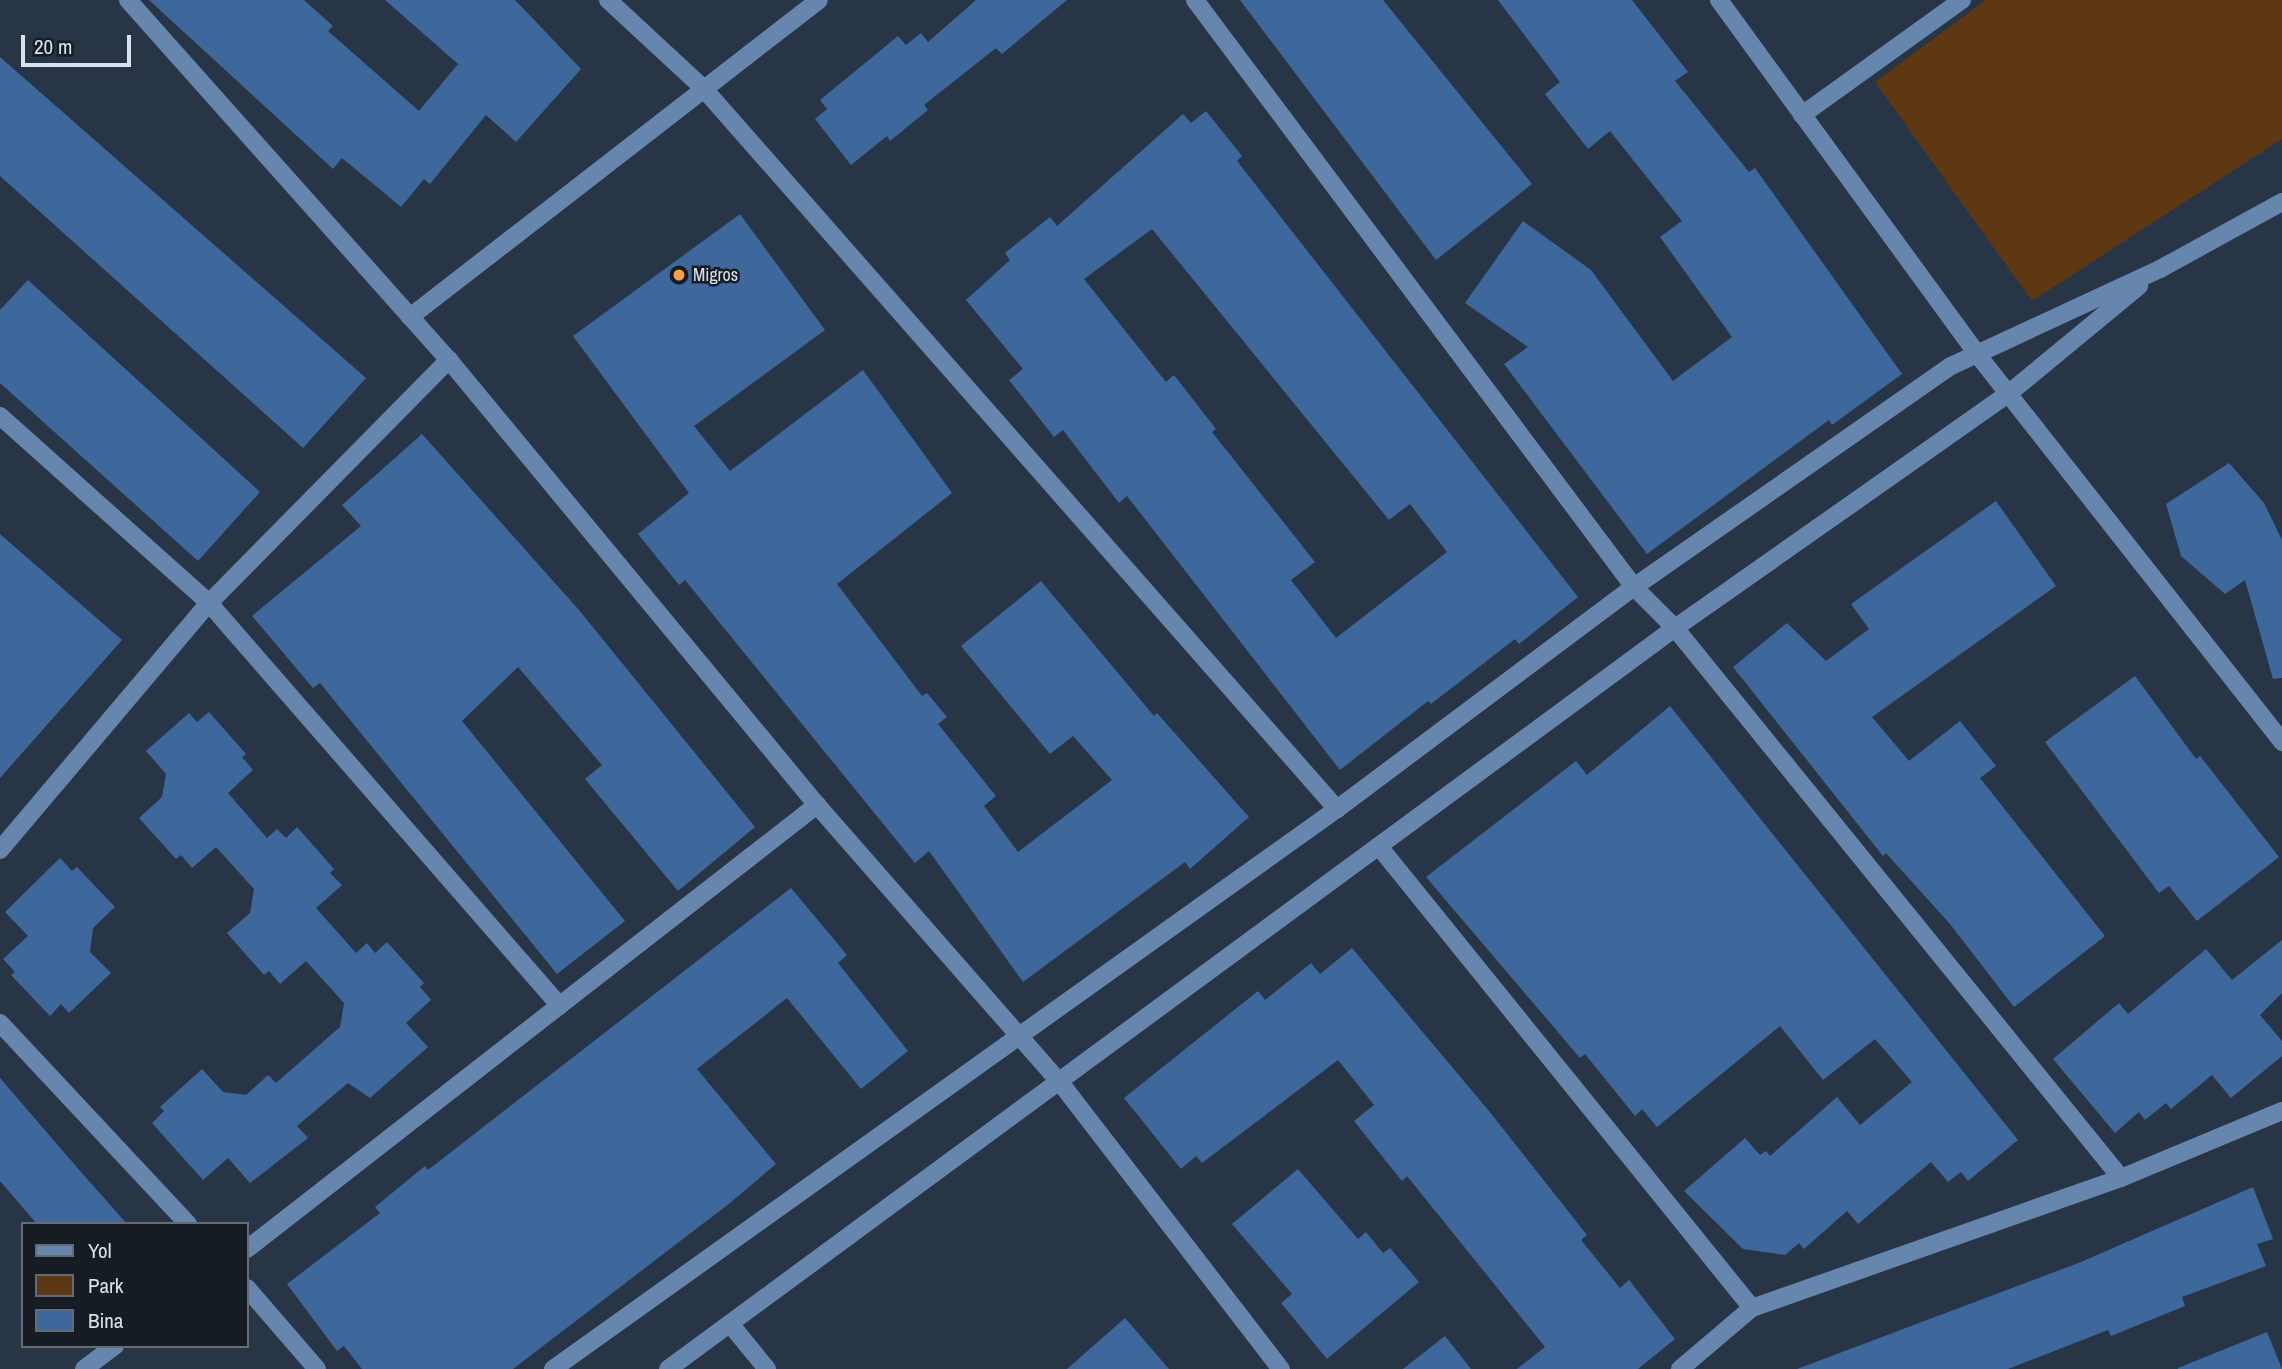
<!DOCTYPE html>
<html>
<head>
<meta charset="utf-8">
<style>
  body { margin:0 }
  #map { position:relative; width:2282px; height:1369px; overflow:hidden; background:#273546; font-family:"Archivo Narrow",sans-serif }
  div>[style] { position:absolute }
  .green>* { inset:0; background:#5e3813 }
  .building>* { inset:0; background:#3e689b }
  .minor>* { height:18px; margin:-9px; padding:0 9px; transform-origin:9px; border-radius:9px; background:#6786ad }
  .dots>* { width:19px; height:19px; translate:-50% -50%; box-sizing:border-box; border:4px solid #161c24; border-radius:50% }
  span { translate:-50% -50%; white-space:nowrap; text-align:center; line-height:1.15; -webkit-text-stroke:5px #161c24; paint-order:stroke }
  .poi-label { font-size:18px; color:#d8e1ec }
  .left { translate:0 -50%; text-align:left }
  .legend { position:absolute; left:21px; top:1222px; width:228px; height:126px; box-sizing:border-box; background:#161c24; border:2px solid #646b74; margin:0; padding:9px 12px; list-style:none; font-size:21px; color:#d8e1ec }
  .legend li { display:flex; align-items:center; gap:14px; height:35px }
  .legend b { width:35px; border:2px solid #646b74 }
  .scale { position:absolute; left:21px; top:35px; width:110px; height:32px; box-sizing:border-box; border:4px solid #d8e1ec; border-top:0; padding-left:9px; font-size:21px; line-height:24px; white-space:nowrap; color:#d8e1ec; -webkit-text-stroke:5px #161c24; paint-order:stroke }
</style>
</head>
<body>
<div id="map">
  <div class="green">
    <i style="clip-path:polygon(1986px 0,2282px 0,2282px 139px,2032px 301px,1875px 82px)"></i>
  </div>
  <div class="building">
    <i style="clip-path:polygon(149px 0,304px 0,333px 26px,328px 31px,419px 111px,458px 64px,385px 0,515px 0,581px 69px,516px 142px,486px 115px,430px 184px,424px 179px,401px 207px,342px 158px,333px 169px)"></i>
    <i style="clip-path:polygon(976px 0,1067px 0,1002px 54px,996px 48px,924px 105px,928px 110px,890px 141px,887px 136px,851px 165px,815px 119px,827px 109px,820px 100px,898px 36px,906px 45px,921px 33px,928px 42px)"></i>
    <i style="clip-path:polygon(1240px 0,1383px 0,1532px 184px,1436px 260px)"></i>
    <i style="clip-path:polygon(1498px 0,1632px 0,1688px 72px,1675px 81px,1749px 172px,1755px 168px,1902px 374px,1832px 425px,1829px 420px,1647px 554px,1504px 364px,1528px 347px,1465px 303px,1523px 221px,1591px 270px,1673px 381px,1732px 337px,1660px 237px,1682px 221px,1610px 131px,1588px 149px,1545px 94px,1560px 82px)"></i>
    <i style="clip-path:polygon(0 57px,366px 378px,303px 448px,0 176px)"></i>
    <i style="clip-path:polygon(evenodd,1206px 111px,1242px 156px,1237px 161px,1578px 597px,1519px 644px,1515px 639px,1431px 704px,1428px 701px,1340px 770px,1127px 496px,1119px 503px,1063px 430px,1054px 437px,1009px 380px,1023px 369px,966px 300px,1010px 260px,1005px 253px,1050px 217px,1057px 226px,1183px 114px,1191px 123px,1206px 111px,1152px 229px,1389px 520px,1410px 504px,1447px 552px,1336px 638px,1291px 580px,1315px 562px,1212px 432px,1216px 429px,1174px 375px,1166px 382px,1084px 279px,1152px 229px)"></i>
    <i style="clip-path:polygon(740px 214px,825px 330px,694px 426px,730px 471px,863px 370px,952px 493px,837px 584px,922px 696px,927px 693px,947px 717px,938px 724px,996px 796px,984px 806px,1018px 852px,1112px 780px,1073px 736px,1050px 754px,961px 646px,1041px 581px,1154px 716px,1157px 713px,1249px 817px,1190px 869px,1185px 862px,1023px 982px,929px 851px,915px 863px,685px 580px,679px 585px,638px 534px,689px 493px,573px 336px)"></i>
    <i style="clip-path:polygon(28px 280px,260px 492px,198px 561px,0 383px,0 310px)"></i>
    <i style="clip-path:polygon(422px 434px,579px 610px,755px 827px,678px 891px,585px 779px,602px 765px,518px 667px,462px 721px,625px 921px,557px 974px,320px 683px,313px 688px,252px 616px,361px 526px,342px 505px)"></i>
    <i style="clip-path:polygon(2229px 463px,2264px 503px,2282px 540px,2282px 678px,2273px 679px,2245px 580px,2225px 594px,2181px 556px,2166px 504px)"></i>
    <i style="clip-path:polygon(1996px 501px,2056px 586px,1872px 717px,1909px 761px,1960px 721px,1996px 766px,1980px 778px,2105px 936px,2014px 1007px,1950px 924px,1886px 853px,1883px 856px,1733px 667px,1787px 623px,1826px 661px,1869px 629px,1851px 604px)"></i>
    <i style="clip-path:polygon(0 534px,122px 640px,0 778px)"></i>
    <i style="clip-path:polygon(2135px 676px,2196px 759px,2200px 756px,2279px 857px,2197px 921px,2169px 886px,2159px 893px,2045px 742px)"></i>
    <i style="clip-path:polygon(1670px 706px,2018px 1140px,1968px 1181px,1961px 1172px,1948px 1182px,1931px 1162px,1858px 1224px,1847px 1211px,1804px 1249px,1799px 1243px,1785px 1255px,1743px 1249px,1684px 1191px,1745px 1138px,1760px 1155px,1766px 1151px,1770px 1156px,1837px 1097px,1860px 1125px,1912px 1082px,1875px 1039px,1823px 1080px,1780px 1026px,1657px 1127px,1642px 1109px,1635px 1116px,1585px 1054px,1580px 1058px,1426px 877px,1576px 761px,1587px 775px)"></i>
    <i style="clip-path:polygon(209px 712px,246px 754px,242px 757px,253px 770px,228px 793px,267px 838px,277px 829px,286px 838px,297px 827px,334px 869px,330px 873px,342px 885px,316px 908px,356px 953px,367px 943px,375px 953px,387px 942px,424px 983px,420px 987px,431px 1000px,406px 1023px,428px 1047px,370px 1098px,348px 1083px,297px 1126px,308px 1138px,250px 1183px,228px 1158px,203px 1180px,152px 1123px,164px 1111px,160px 1107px,202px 1069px,223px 1092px,246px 1095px,268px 1075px,276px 1083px,340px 1027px,344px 1003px,306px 961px,280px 984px,269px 971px,264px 975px,227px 933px,250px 913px,254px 889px,216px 847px,192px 868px,181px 855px,176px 859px,139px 818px,162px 797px,166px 774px,146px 751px,189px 713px,197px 722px)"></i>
    <i style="clip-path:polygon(60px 858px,72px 871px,77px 867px,115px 907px,93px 928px,90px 952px,111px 973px,69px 1013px,61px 1004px,50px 1016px,11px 975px,15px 972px,3px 959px,28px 936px,5px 912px)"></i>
    <i style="clip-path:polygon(791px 888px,847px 955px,838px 963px,908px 1051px,861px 1089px,787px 998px,697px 1069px,776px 1164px,730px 1203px,513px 1369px,362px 1369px,344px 1346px,337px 1351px,287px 1284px,380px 1213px,375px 1207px,425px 1166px,428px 1170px)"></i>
    <i style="clip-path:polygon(2282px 940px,2282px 993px,2260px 1015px,2282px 1041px,2282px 1056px,2231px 1098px,2212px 1075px,2171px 1109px,2166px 1103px,2145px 1120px,2139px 1112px,2115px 1133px,2053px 1059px,2119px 1003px,2128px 1014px,2206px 949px,2232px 980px)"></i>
    <i style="clip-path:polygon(1352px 948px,1489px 1111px,1587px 1235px,1581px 1240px,1620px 1288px,1629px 1280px,1675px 1339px,1638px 1369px,1517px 1369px,1545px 1347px,1407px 1176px,1402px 1181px,1354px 1121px,1374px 1105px,1338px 1060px,1202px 1163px,1196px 1156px,1181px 1169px,1124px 1098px,1258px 991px,1265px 1000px,1311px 963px,1320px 974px)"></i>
    <i style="clip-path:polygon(0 1078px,81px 1172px,127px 1224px,37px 1224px,0 1181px)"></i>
    <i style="clip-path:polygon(1298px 1169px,1358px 1239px,1366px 1232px,1383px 1253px,1390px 1248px,1419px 1282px,1327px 1359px,1281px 1303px,1292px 1294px,1232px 1224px)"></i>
    <i style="clip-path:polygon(2253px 1187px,2273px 1239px,2257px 1244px,2266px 1266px,2182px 1297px,2185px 1306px,2111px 1336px,2108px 1330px,2008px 1369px,1797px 1369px,2081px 1262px)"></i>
    <i style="clip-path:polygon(1125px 1318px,1169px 1369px,1067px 1369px)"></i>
    <i style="clip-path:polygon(2267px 1332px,2282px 1369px,2178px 1369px,2178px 1368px)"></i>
    <i style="clip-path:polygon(1445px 1336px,1471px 1369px,1403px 1369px)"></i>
  </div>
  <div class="minor">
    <i style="left:128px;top:0;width:482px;rotate:48.3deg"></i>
    <i style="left:449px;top:360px;width:577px;rotate:50.41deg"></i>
    <i style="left:817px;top:805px;width:367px;rotate:48.8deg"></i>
    <i style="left:1059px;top:1081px;width:364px;rotate:52.4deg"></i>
    <i style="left:608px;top:0;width:131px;rotate:42.8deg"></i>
    <i style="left:704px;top:89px;width:959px;rotate:48.68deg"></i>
    <i style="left:1195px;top:0;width:733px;rotate:53.21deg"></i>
    <i style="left:1634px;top:587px;width:58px;rotate:45deg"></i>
    <i style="left:1675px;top:628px;width:708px;rotate:50.96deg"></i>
    <i style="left:1719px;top:0;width:438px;rotate:53.9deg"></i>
    <i style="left:1977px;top:354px;width:494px;rotate:51.8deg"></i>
    <i style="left:1802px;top:115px;width:197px;rotate:-35.7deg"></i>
    <i style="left:410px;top:317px;width:517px;rotate:-37.78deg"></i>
    <i style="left:0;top:416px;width:280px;rotate:41.8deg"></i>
    <i style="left:209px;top:603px;width:534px;rotate:48.95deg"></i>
    <i style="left:1381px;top:849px;width:590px;rotate:51.05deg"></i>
    <i style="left:0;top:850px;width:324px;rotate:-49.8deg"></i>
    <i style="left:209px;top:603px;width:342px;rotate:-45.4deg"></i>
    <i style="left:0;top:1023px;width:275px;rotate:46.9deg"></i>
    <i style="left:247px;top:1249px;width:723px;rotate:-37.92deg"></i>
    <i style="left:247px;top:1288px;width:107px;rotate:49.2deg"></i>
    <i style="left:731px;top:1325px;width:57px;rotate:50.7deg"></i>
    <i style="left:84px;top:1369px;width:39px;rotate:-37deg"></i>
    <i style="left:553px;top:1369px;width:963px;rotate:-35.54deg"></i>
    <i style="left:1337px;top:809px;width:371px;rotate:-36.8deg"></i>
    <i style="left:1634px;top:587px;width:386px;rotate:-34.9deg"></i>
    <i style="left:1951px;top:366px;width:230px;rotate:-24.9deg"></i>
    <i style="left:2160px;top:269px;width:139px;rotate:-28.8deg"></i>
    <i style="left:668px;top:1369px;width:1250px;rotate:-36.35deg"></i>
    <i style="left:1675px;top:628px;width:407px;rotate:-35.1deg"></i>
    <i style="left:2008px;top:394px;width:170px;rotate:-39.5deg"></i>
    <i style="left:1680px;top:1369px;width:94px;rotate:-40.3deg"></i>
    <i style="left:1752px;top:1308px;width:391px;rotate:-19.4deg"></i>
    <i style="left:2121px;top:1178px;width:174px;rotate:-22.6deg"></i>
  </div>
  <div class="dots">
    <i style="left:679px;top:275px;background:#f9a04c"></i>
  </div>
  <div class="poi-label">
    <span class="left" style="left:693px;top:275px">Migros</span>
  </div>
  <ul class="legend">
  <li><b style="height:9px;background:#6786ad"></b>Yol</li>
  <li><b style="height:19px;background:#5e3813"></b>Park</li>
  <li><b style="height:19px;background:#3e689b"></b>Bina</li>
  </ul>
  <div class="scale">20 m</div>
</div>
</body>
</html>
